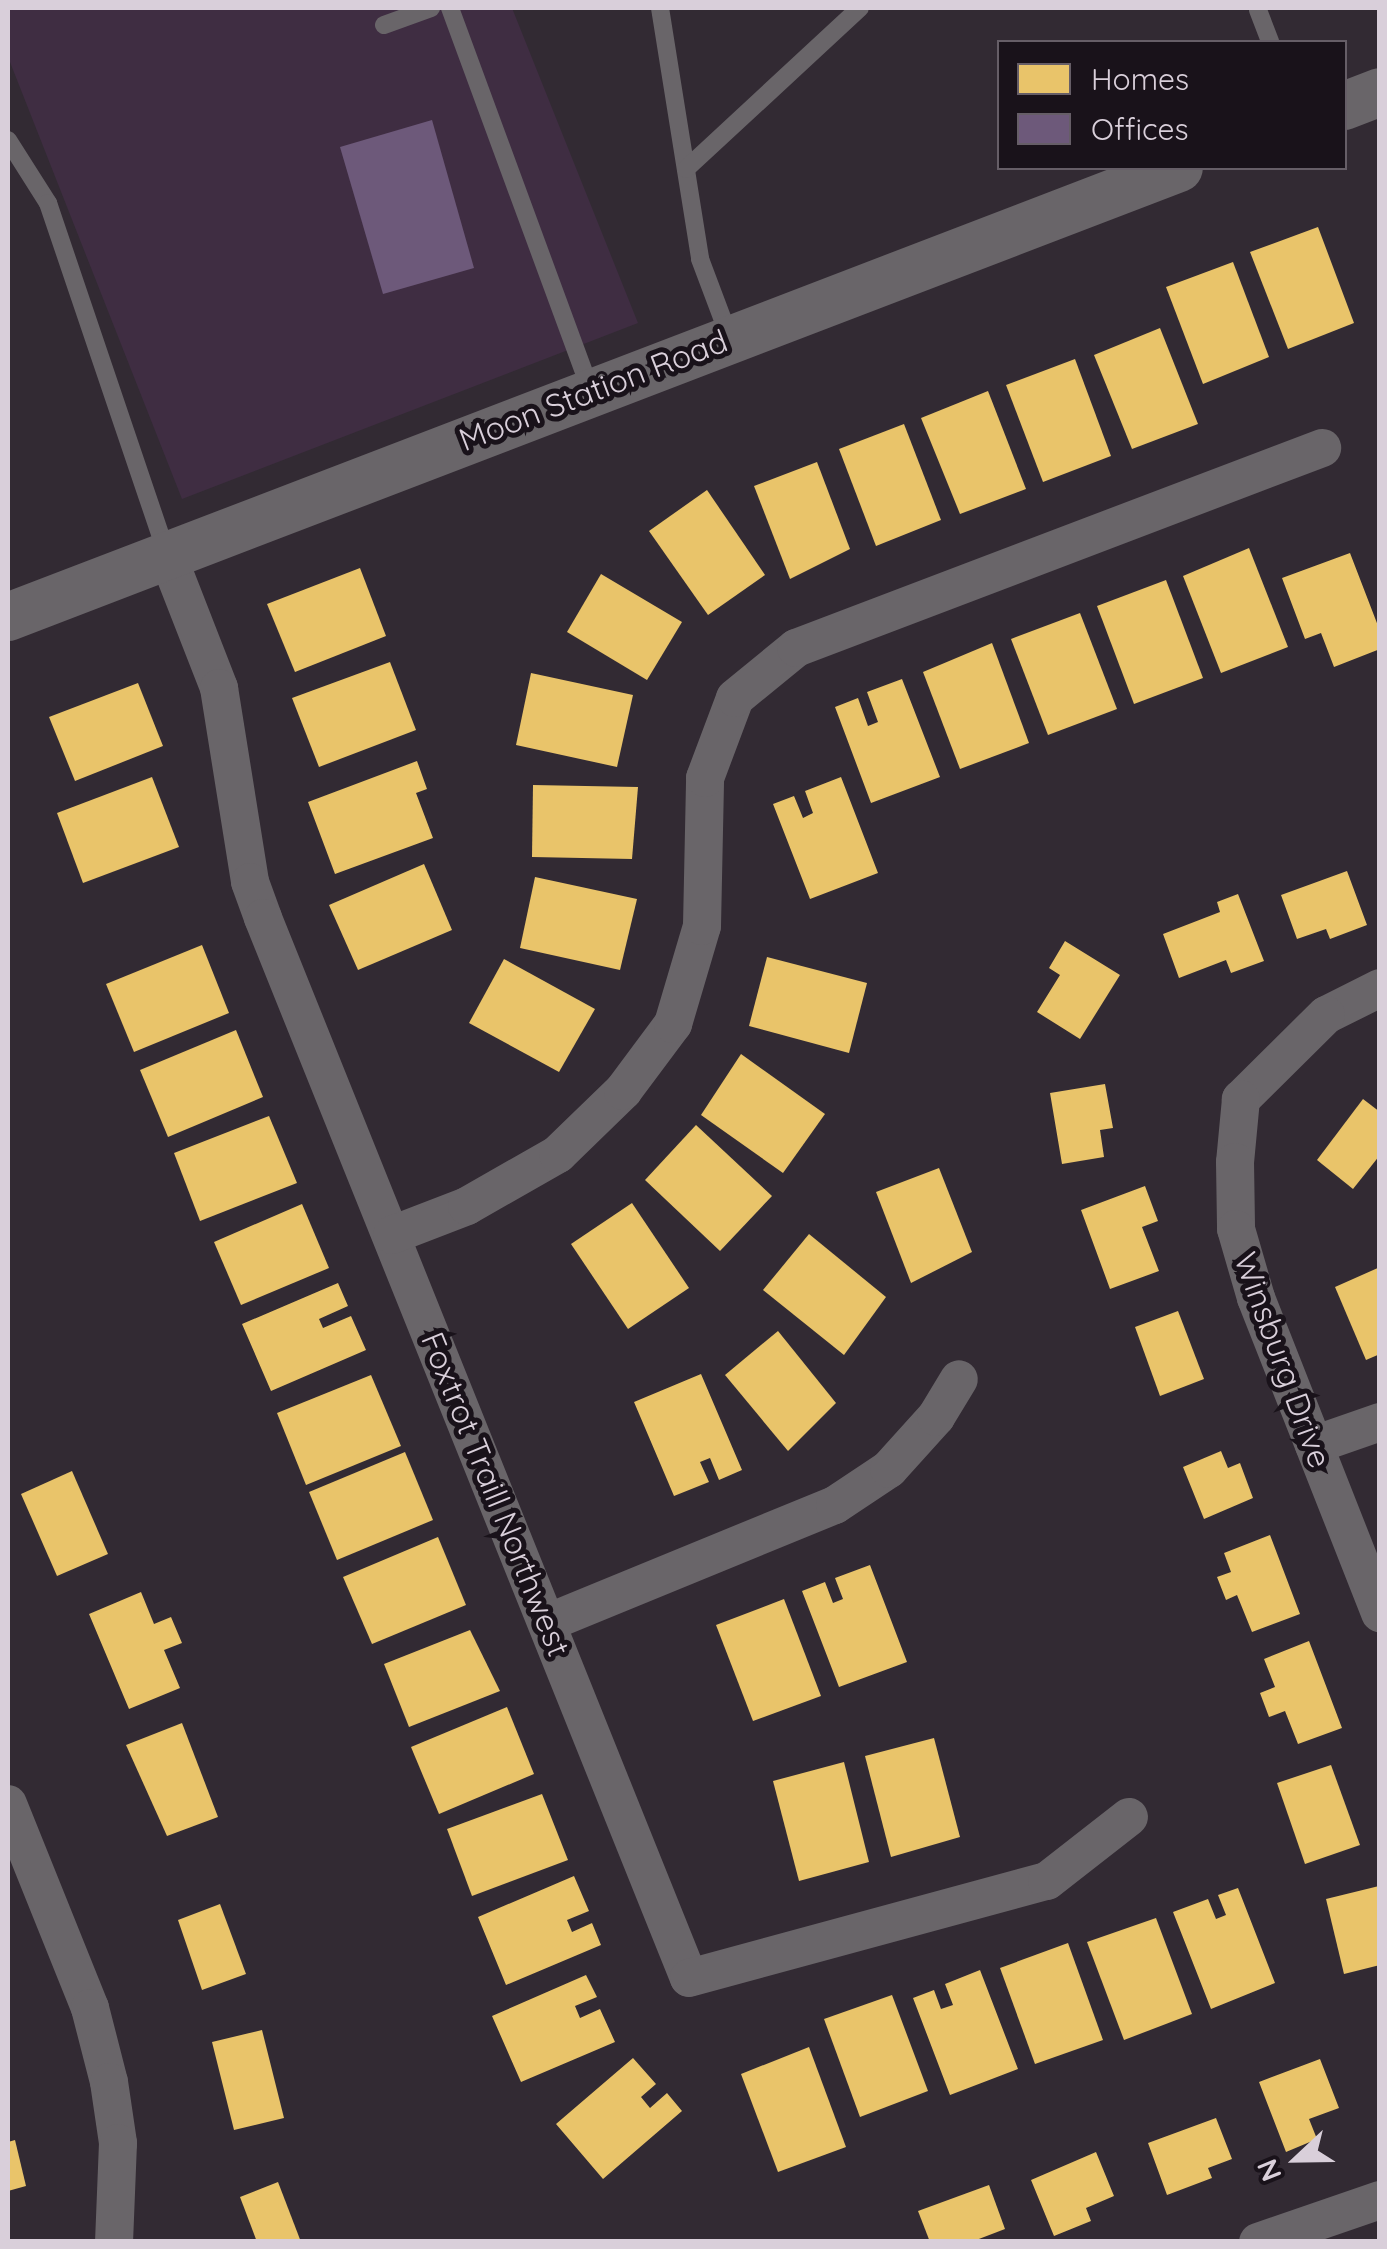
<!DOCTYPE html>
<html>
<head>
<meta charset="utf-8">
<style>
  body { margin:0 }
  #map { position:relative; width:1387px; height:2249px; overflow:hidden; background:#322a33; font-family:Quicksand,sans-serif }
  div>[style] { position:absolute }
  .built>* { inset:0; background:#3f2d42 }
  .homes>* { inset:0; background:#e9c46a }
  .offices>* { inset:0; background:#6d597a }
  .service>* { height:18px; margin:-9px; padding:0 9px; transform-origin:9px; border-radius:9px; background:#696569 }
  .minor>* { height:38px; margin:-19px; padding:0 19px; transform-origin:19px; border-radius:19px; background:#696569 }
  .tertiary>* { height:48px; margin:-24px; padding:0 24px; transform-origin:24px; border-radius:24px; background:#696569 }
  span { translate:-50% -50%; white-space:nowrap; text-align:center; line-height:1.15; -webkit-text-stroke:10px #19121a; paint-order:stroke }
  .street-label { font-size:32px; color:#d9cfda }
  .frame { position:absolute; inset:0; border:10px solid #d9cfda; pointer-events:none }
  .legend { position:absolute; left:997px; top:40px; width:350px; height:130px; box-sizing:border-box; background:#19121a; border:2px solid #665e67; margin:0; padding:12px 18px; list-style:none; font-size:30px; color:#d9cfda }
  .legend li { display:flex; align-items:center; gap:20px; height:50px }
  .legend b { width:50px; border:2px solid #665e67 }
  .north { position:absolute; left:1247px; top:2109px; width:100px; height:100px; -webkit-text-stroke:8px #19121a; paint-order:stroke; rotate:248deg; font-size:28px; font-weight:700; line-height:40px; text-align:center; color:#d9cfda }
  .north::after { content:''; display:block; margin:auto; width:35px; height:45px; background:#d9cfda; clip-path:polygon(50% 0,100% 100%,50% 72%,0 100%) }
</style>
</head>
<body>
<div id="map">
  <div class="built">
    <i style="clip-path:polygon(8px 8px,512px 8px,638px 323px,182px 499px,8px 57px)"></i>
  </div>
  <div class="homes">
    <i style="clip-path:polygon(1318px 227px,1354px 323px,1288px 349px,1250px 252px)"></i>
    <i style="clip-path:polygon(1233px 262px,1269px 357px,1203px 384px,1166px 287px)"></i>
    <i style="clip-path:polygon(1160px 328px,1198px 424px,1132px 449px,1094px 355px)"></i>
    <i style="clip-path:polygon(1075px 359px,1111px 456px,1043px 482px,1006px 385px)"></i>
    <i style="clip-path:polygon(988px 391px,1026px 489px,960px 514px,921px 418px)"></i>
    <i style="clip-path:polygon(904px 424px,941px 520px,876px 546px,839px 449px)"></i>
    <i style="clip-path:polygon(817px 462px,850px 549px,790px 579px,754px 486px)"></i>
    <i style="clip-path:polygon(707px 490px,765px 575px,708px 615px,649px 531px)"></i>
    <i style="clip-path:polygon(1249px 548px,1288px 647px,1221px 673px,1183px 576px)"></i>
    <i style="clip-path:polygon(1350px 553px,1380px 631px,1380px 649px,1334px 667px,1321px 633px,1305px 639px,1282px 578px)"></i>
    <i style="clip-path:polygon(360px 568px,386px 636px,295px 672px,267px 604px)"></i>
    <i style="clip-path:polygon(601px 574px,682px 622px,647px 680px,567px 632px)"></i>
    <i style="clip-path:polygon(1166px 580px,1203px 678px,1134px 704px,1097px 606px)"></i>
    <i style="clip-path:polygon(1080px 613px,1117px 709px,1048px 735px,1011px 639px)"></i>
    <i style="clip-path:polygon(992px 643px,1029px 743px,960px 769px,923px 672px)"></i>
    <i style="clip-path:polygon(390px 662px,416px 730px,319px 767px,292px 698px)"></i>
    <i style="clip-path:polygon(531px 673px,633px 695px,617px 767px,516px 745px)"></i>
    <i style="clip-path:polygon(902px 679px,940px 777px,871px 803px,835px 707px,858px 698px,868px 726px,878px 722px,867px 692px)"></i>
    <i style="clip-path:polygon(138px 683px,163px 746px,75px 781px,49px 717px)"></i>
    <i style="clip-path:polygon(417px 761px,427px 789px,416px 793px,433px 838px,335px 874px,308px 802px)"></i>
    <i style="clip-path:polygon(152px 777px,179px 847px,83px 883px,57px 813px)"></i>
    <i style="clip-path:polygon(841px 777px,878px 873px,810px 899px,773px 804px,794px 796px,803px 818px,813px 813px,805px 791px)"></i>
    <i style="clip-path:polygon(533px 785px,638px 787px,632px 859px,532px 857px)"></i>
    <i style="clip-path:polygon(424px 864px,452px 930px,358px 970px,329px 905px)"></i>
    <i style="clip-path:polygon(1347px 871px,1367px 925px,1330px 939px,1326px 929px,1297px 939px,1281px 895px)"></i>
    <i style="clip-path:polygon(535px 877px,637px 899px,620px 970px,520px 948px)"></i>
    <i style="clip-path:polygon(1238px 894px,1264px 961px,1231px 973px,1226px 960px,1179px 978px,1163px 934px,1220px 912px,1217px 902px)"></i>
    <i style="clip-path:polygon(1065px 941px,1120px 975px,1080px 1039px,1037px 1012px,1060px 975px,1049px 968px)"></i>
    <i style="clip-path:polygon(202px 945px,229px 1013px,134px 1052px,106px 984px)"></i>
    <i style="clip-path:polygon(767px 957px,867px 983px,849px 1053px,749px 1026px)"></i>
    <i style="clip-path:polygon(504px 959px,595px 1009px,559px 1072px,469px 1023px)"></i>
    <i style="clip-path:polygon(236px 1030px,263px 1097px,168px 1137px,140px 1070px)"></i>
    <i style="clip-path:polygon(741px 1054px,825px 1114px,783px 1173px,701px 1115px)"></i>
    <i style="clip-path:polygon(1105px 1084px,1113px 1128px,1100px 1130px,1104px 1157px,1062px 1164px,1050px 1093px)"></i>
    <i style="clip-path:polygon(1363px 1099px,1380px 1112px,1380px 1155px,1353px 1189px,1317px 1160px)"></i>
    <i style="clip-path:polygon(269px 1116px,297px 1183px,200px 1221px,174px 1153px)"></i>
    <i style="clip-path:polygon(696px 1125px,772px 1196px,720px 1251px,645px 1180px)"></i>
    <i style="clip-path:polygon(939px 1168px,972px 1252px,911px 1283px,876px 1192px)"></i>
    <i style="clip-path:polygon(1145px 1186px,1158px 1221px,1142px 1227px,1159px 1271px,1110px 1289px,1081px 1210px)"></i>
    <i style="clip-path:polygon(632px 1203px,689px 1288px,628px 1329px,571px 1244px)"></i>
    <i style="clip-path:polygon(302px 1204px,329px 1268px,241px 1305px,214px 1242px)"></i>
    <i style="clip-path:polygon(809px 1234px,886px 1297px,844px 1355px,763px 1290px)"></i>
    <i style="clip-path:polygon(1380px 1267px,1380px 1354px,1366px 1360px,1335px 1287px)"></i>
    <i style="clip-path:polygon(338px 1283px,348px 1306px,319px 1319px,323px 1328px,351px 1316px,366px 1350px,271px 1391px,242px 1324px)"></i>
    <i style="clip-path:polygon(1178px 1311px,1204px 1379px,1160px 1396px,1135px 1327px)"></i>
    <i style="clip-path:polygon(778px 1331px,836px 1403px,788px 1451px,725px 1375px)"></i>
    <i style="clip-path:polygon(701px 1374px,742px 1470px,719px 1480px,710px 1458px,700px 1462px,709px 1482px,674px 1496px,634px 1402px)"></i>
    <i style="clip-path:polygon(371px 1375px,401px 1446px,306px 1485px,277px 1413px)"></i>
    <i style="clip-path:polygon(1221px 1451px,1228px 1468px,1240px 1463px,1253px 1498px,1204px 1519px,1183px 1467px)"></i>
    <i style="clip-path:polygon(405px 1452px,433px 1520px,337px 1560px,309px 1492px)"></i>
    <i style="clip-path:polygon(72px 1471px,108px 1554px,57px 1576px,21px 1494px)"></i>
    <i style="clip-path:polygon(1270px 1535px,1300px 1614px,1252px 1632px,1237px 1595px,1226px 1600px,1217px 1577px,1231px 1572px,1224px 1553px)"></i>
    <i style="clip-path:polygon(438px 1537px,466px 1605px,372px 1644px,343px 1577px)"></i>
    <i style="clip-path:polygon(870px 1565px,907px 1662px,839px 1687px,802px 1591px,825px 1582px,833px 1603px,843px 1599px,835px 1578px)"></i>
    <i style="clip-path:polygon(141px 1592px,154px 1624px,171px 1617px,182px 1643px,164px 1650px,180px 1688px,129px 1709px,89px 1614px)"></i>
    <i style="clip-path:polygon(784px 1599px,821px 1696px,753px 1721px,716px 1625px)"></i>
    <i style="clip-path:polygon(470px 1630px,500px 1691px,409px 1727px,384px 1664px)"></i>
    <i style="clip-path:polygon(1309px 1641px,1342px 1728px,1298px 1744px,1285px 1711px,1269px 1717px,1260px 1693px,1275px 1687px,1264px 1659px)"></i>
    <i style="clip-path:polygon(507px 1707px,534px 1774px,439px 1814px,411px 1747px)"></i>
    <i style="clip-path:polygon(182px 1723px,218px 1817px,167px 1836px,126px 1745px)"></i>
    <i style="clip-path:polygon(934px 1738px,960px 1837px,891px 1857px,865px 1756px)"></i>
    <i style="clip-path:polygon(844px 1762px,869px 1862px,799px 1881px,773px 1781px)"></i>
    <i style="clip-path:polygon(1331px 1765px,1360px 1845px,1305px 1864px,1277px 1783px)"></i>
    <i style="clip-path:polygon(542px 1794px,568px 1860px,472px 1896px,447px 1829px)"></i>
    <i style="clip-path:polygon(574px 1876px,589px 1911px,567px 1920px,572px 1932px,592px 1923px,601px 1945px,506px 1985px,478px 1917px)"></i>
    <i style="clip-path:polygon(1379px 1886px,1380px 1965px,1344px 1974px,1326px 1899px)"></i>
    <i style="clip-path:polygon(1238px 1888px,1275px 1983px,1211px 2009px,1173px 1912px,1208px 1899px,1216px 1919px,1226px 1915px,1218px 1895px)"></i>
    <i style="clip-path:polygon(220px 1904px,246px 1974px,202px 1990px,178px 1920px)"></i>
    <i style="clip-path:polygon(1156px 1918px,1192px 2014px,1124px 2040px,1087px 1942px)"></i>
    <i style="clip-path:polygon(1068px 1943px,1103px 2040px,1035px 2064px,1000px 1968px)"></i>
    <i style="clip-path:polygon(980px 1970px,1018px 2069px,950px 2095px,913px 1998px,934px 1990px,941px 2009px,953px 2005px,945px 1984px)"></i>
    <i style="clip-path:polygon(586px 1975px,597px 1997px,575px 2006px,580px 2018px,600px 2009px,615px 2042px,521px 2082px,492px 2016px)"></i>
    <i style="clip-path:polygon(892px 1995px,928px 2091px,860px 2117px,824px 2019px)"></i>
    <i style="clip-path:polygon(262px 2030px,284px 2118px,234px 2130px,212px 2042px)"></i>
    <i style="clip-path:polygon(809px 2047px,846px 2147px,778px 2172px,741px 2074px)"></i>
    <i style="clip-path:polygon(633px 2058px,656px 2084px,641px 2097px,650px 2108px,667px 2093px,682px 2111px,603px 2179px,556px 2124px)"></i>
    <i style="clip-path:polygon(1320px 2059px,1339px 2108px,1309px 2119px,1317px 2139px,1286px 2152px,1259px 2082px)"></i>
    <i style="clip-path:polygon(1216px 2118px,1232px 2159px,1208px 2168px,1212px 2178px,1167px 2195px,1148px 2143px)"></i>
    <i style="clip-path:polygon(15px 2140px,26px 2186px,8px 2191px,8px 2142px)"></i>
    <i style="clip-path:polygon(1096px 2152px,1114px 2196px,1086px 2208px,1091px 2221px,1054px 2236px,1031px 2180px)"></i>
    <i style="clip-path:polygon(278px 2182px,301px 2242px,257px 2242px,240px 2197px)"></i>
    <i style="clip-path:polygon(989px 2185px,1005px 2229px,971px 2242px,930px 2242px,918px 2211px)"></i>
  </div>
  <div class="offices">
    <i style="clip-path:polygon(432px 120px,474px 268px,383px 294px,340px 147px)"></i>
  </div>
  <div class="service">
    <i style="left:450px;top:8px;width:408px;rotate:69.8deg"></i>
    <i style="left:660px;top:8px;width:254px;rotate:80.9deg"></i>
    <i style="left:700px;top:259px;width:82px;rotate:69.4deg"></i>
    <i style="left:1258px;top:10px;width:34px;rotate:69deg"></i>
    <i style="left:384px;top:25px;width:50px;rotate:-19.9deg"></i>
    <i style="left:8px;top:140px;width:75px;rotate:57.6deg"></i>
    <i style="left:48px;top:203px;width:368px;rotate:71.3deg"></i>
    <i style="left:686px;top:169px;width:237px;rotate:-42.8deg"></i>
  </div>
  <div class="minor">
    <i style="left:168px;top:557px;width:141px;rotate:68.7deg"></i>
    <i style="left:219px;top:688px;width:196px;rotate:80.9deg"></i>
    <i style="left:250px;top:882px;width:38px;rotate:70deg"></i>
    <i style="left:263px;top:918px;width:1142px;rotate:68.11deg"></i>
    <i style="left:689px;top:1978px;width:371px;rotate:-15.2deg"></i>
    <i style="left:1047px;top:1881px;width:104px;rotate:-38deg"></i>
    <i style="left:1380px;top:988px;width:60px;rotate:153.4deg"></i>
    <i style="left:1326px;top:1015px;width:120px;rotate:135.3deg"></i>
    <i style="left:1241px;top:1099px;width:63px;rotate:95.4deg"></i>
    <i style="left:1235px;top:1162px;width:67px;rotate:89.1deg"></i>
    <i style="left:1236px;top:1229px;width:72px;rotate:73.8deg"></i>
    <i style="left:1256px;top:1298px;width:339px;rotate:68.5deg"></i>
    <i style="left:392px;top:1235px;width:80px;rotate:-21.1deg"></i>
    <i style="left:467px;top:1206px;width:105px;rotate:-29.7deg"></i>
    <i style="left:558px;top:1154px;width:91px;rotate:-44.1deg"></i>
    <i style="left:623px;top:1091px;width:84px;rotate:-53.3deg"></i>
    <i style="left:673px;top:1024px;width:102px;rotate:-73.5deg"></i>
    <i style="left:702px;top:926px;width:148px;rotate:-88.8deg"></i>
    <i style="left:705px;top:778px;width:85px;rotate:-69.4deg"></i>
    <i style="left:735px;top:698px;width:79px;rotate:-39.3deg"></i>
    <i style="left:796px;top:648px;width:563px;rotate:-20.82deg"></i>
    <i style="left:1314px;top:1445px;width:70px;rotate:-19.2deg"></i>
    <i style="left:547px;top:1623px;width:311px;rotate:-22.3deg"></i>
    <i style="left:835px;top:1505px;width:65px;rotate:-33.7deg"></i>
    <i style="left:889px;top:1469px;width:70px;rotate:-47.9deg"></i>
    <i style="left:936px;top:1417px;width:44px;rotate:-58.8deg"></i>
    <i style="left:8px;top:1804px;width:220px;rotate:68.1deg"></i>
    <i style="left:90px;top:2008px;width:76px;rotate:75.6deg"></i>
    <i style="left:109px;top:2082px;width:62px;rotate:81.6deg"></i>
    <i style="left:118px;top:2143px;width:99px;rotate:92.3deg"></i>
    <i style="left:1258px;top:2242px;width:129px;rotate:-19deg"></i>
  </div>
  <div class="tertiary">
    <i style="left:1344px;top:106px;width:39px;rotate:-21deg"></i>
    <i style="left:8px;top:617px;width:1254px;rotate:-20.98deg"></i>
  </div>
  <div class="street-label">
    <span style="left:593px;top:390px;rotate:-21deg">Moon Station Road</span>
    <span style="left:1283px;top:1360px;rotate:70deg">Winsburg Drive</span>
    <span style="left:496px;top:1494px;rotate:68deg">Foxtrot Traill Northwest</span>
  </div>
  <div class="frame"></div>
  <ul class="legend">
  <li><b style="height:28px;background:#e9c46a"></b>Homes</li>
  <li><b style="height:28px;background:#6d597a"></b>Offices</li>
  </ul>
  <div class="north">N</div>
</div>
</body>
</html>
